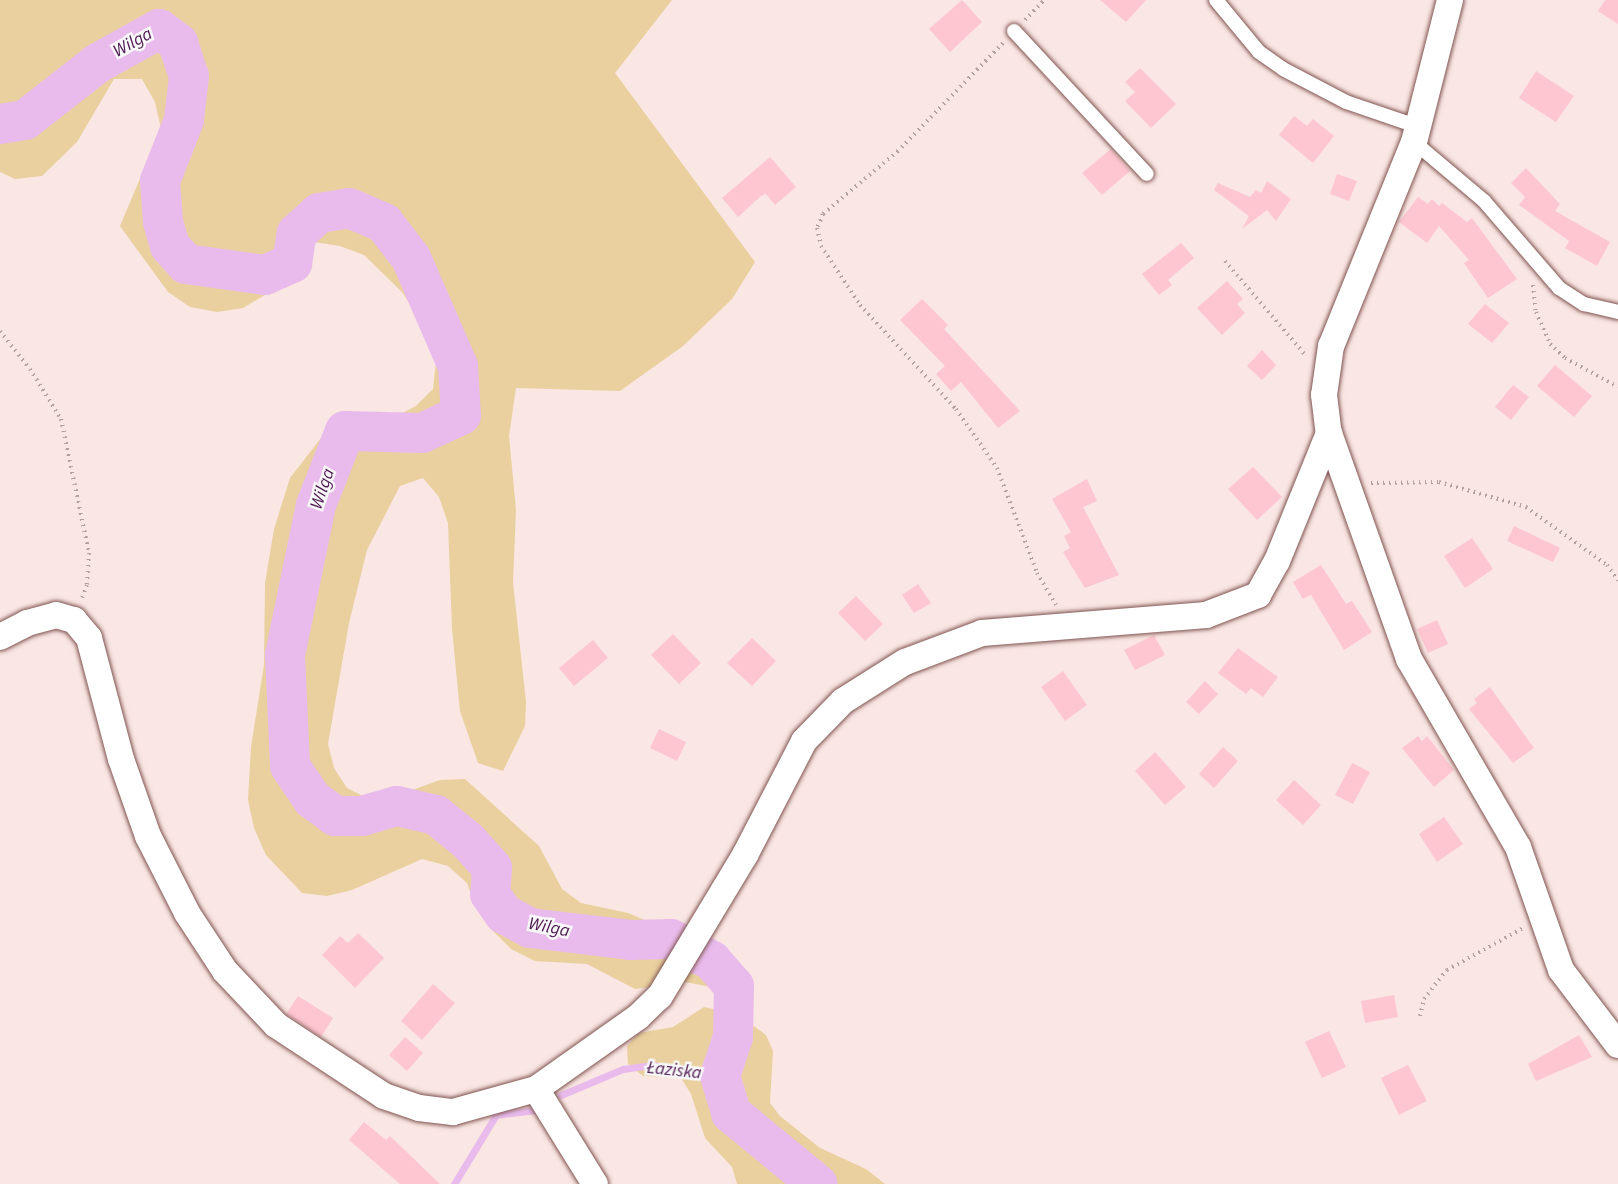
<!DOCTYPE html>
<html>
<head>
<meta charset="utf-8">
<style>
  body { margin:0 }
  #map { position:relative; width:1618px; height:1184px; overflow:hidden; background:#fae6e3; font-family:"Source Sans 3",sans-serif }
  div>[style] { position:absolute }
  .green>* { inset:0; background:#e9d09e }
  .stream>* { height:7px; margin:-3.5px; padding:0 3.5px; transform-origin:3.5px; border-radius:3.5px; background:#e9bbec }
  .river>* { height:40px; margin:-20px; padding:0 20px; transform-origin:20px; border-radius:20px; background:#e9bbec }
  .building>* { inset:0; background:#fec6d1 }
  .path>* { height:4px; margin-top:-2px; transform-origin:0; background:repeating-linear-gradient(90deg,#b4a19e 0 1.5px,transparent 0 6px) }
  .roads { filter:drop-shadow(0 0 2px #7f5450) drop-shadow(0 0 2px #7f5450) }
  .service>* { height:14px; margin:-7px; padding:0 7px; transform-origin:7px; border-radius:7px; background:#fff }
  .minor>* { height:26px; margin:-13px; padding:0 13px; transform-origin:13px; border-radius:13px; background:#fff }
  span { translate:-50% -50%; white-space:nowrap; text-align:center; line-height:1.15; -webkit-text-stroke:5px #f8f8f8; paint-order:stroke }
  .water-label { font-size:18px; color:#501b54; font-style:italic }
</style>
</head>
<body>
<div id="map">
  <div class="green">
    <i style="clip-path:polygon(0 0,672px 0,615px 73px,755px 262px,732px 299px,683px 346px,620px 391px,516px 388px,509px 436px,516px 510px,513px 582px,526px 702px,525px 726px,503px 771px,478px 763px,460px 711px,452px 629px,448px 523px,439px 497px,423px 478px,400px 486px,367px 550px,349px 623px,328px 744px,334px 768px,347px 788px,369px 799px,393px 797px,440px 780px,465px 779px,539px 846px,562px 889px,581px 903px,628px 913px,673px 932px,709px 964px,723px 983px,711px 987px,685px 982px,635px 989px,587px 964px,535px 961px,511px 949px,491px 929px,476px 908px,467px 883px,448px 866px,422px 859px,352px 890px,327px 896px,302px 893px,266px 855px,254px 828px,248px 800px,251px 747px,264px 665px,265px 583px,274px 529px,290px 478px,321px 438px,345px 425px,370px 426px,393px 418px,416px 406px,433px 389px,436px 363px,430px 338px,403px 293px,364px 255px,340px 246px,314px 242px,295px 258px,265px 295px,243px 308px,217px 312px,190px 307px,168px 292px,120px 226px,161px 129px,155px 102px,142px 79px,114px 79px,77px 142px,42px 176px,15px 179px,0 172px)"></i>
    <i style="clip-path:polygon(704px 1007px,737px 1014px,766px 1035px,773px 1051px,770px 1103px,780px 1116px,820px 1148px,866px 1169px,885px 1184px,737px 1184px,732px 1167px,705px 1138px,691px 1094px,681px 1078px,643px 1076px,628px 1064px,627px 1046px,639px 1033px,673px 1027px)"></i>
  </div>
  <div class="stream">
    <i style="left:561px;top:1095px;width:67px;rotate:-22.8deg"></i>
    <i style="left:623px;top:1069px;width:29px;rotate:-8deg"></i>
    <i style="left:652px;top:1065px;width:69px;rotate:9.2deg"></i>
    <i style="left:454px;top:1184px;width:81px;rotate:-58.7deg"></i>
    <i style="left:496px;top:1115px;width:39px;rotate:-7deg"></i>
  </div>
  <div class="river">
    <i style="left:0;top:124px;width:25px;rotate:-9deg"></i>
    <i style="left:25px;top:120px;width:93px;rotate:-38deg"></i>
    <i style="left:98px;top:63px;width:70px;rotate:-29.1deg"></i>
    <i style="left:159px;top:29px;width:24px;rotate:36deg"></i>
    <i style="left:178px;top:43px;width:35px;rotate:72deg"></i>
    <i style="left:189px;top:76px;width:44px;rotate:96.5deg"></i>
    <i style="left:184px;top:120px;width:66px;rotate:111.5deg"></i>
    <i style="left:160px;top:181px;width:41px;rotate:85.8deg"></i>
    <i style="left:163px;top:222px;width:25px;rotate:74deg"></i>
    <i style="left:170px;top:246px;width:24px;rotate:48deg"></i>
    <i style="left:186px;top:264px;width:80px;rotate:7.9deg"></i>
    <i style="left:265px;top:275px;width:30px;rotate:-24deg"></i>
    <i style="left:292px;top:263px;width:30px;rotate:-81deg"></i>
    <i style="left:297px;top:233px;width:30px;rotate:-42deg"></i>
    <i style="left:319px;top:213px;width:30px;rotate:-9deg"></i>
    <i style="left:349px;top:208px;width:38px;rotate:23deg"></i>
    <i style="left:384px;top:223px;width:44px;rotate:52.4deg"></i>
    <i style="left:411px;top:258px;width:118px;rotate:66.5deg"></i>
    <i style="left:458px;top:366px;width:49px;rotate:86.5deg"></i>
    <i style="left:461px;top:415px;width:43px;rotate:155.2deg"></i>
    <i style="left:422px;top:433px;width:77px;rotate:-178.5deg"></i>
    <i style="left:345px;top:431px;width:79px;rotate:111.4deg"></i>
    <i style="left:316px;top:505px;width:153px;rotate:101.7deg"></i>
    <i style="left:285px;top:655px;width:111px;rotate:87.4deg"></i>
    <i style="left:290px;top:766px;width:40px;rotate:56deg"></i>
    <i style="left:312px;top:799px;width:29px;rotate:36deg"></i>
    <i style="left:335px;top:816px;width:27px"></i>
    <i style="left:362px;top:816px;width:36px;rotate:-16deg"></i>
    <i style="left:397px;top:806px;width:40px;rotate:13deg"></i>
    <i style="left:436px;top:815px;width:41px;rotate:39.1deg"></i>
    <i style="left:468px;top:841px;width:36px;rotate:48deg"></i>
    <i style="left:492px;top:868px;width:26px;rotate:94deg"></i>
    <i style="left:490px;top:894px;width:24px;rotate:55deg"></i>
    <i style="left:504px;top:914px;width:30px;rotate:28deg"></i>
    <i style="left:530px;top:928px;width:101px;rotate:6.8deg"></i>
    <i style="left:630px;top:940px;width:41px;rotate:-1.4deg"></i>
    <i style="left:671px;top:939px;width:47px;rotate:28.2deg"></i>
    <i style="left:712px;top:961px;width:33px;rotate:49deg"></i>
    <i style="left:734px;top:986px;width:51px;rotate:91.1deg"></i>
    <i style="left:733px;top:1037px;width:41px;rotate:108.4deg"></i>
    <i style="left:720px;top:1076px;width:39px;rotate:73deg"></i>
    <i style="left:731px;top:1113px;width:112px;rotate:39.5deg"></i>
  </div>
  <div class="building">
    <i style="clip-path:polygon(962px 0,982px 22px,950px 52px,929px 29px)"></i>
    <i style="clip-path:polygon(1100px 0,1146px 0,1126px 22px)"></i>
    <i style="clip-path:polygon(1605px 0,1618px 0,1618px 24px,1598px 11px)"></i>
    <i style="clip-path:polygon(1140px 68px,1176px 104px,1151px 128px,1125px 101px,1135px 92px,1125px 82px)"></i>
    <i style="clip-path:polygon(1536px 71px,1574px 96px,1556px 122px,1519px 98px)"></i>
    <i style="clip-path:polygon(1294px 116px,1307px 126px,1313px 119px,1334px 136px,1313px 163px,1279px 135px)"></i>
    <i style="clip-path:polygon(1111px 149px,1130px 171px,1102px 195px,1082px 173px)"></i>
    <i style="clip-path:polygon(770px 157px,796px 187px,775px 205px,766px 194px,761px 196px,738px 217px,722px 198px)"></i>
    <i style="clip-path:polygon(1526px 168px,1560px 204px,1555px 211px,1610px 242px,1597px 266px,1565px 248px,1569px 241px,1519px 205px,1525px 197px,1511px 183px)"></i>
    <i style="clip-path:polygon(1337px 174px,1357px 181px,1349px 201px,1330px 194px)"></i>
    <i style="clip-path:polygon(1267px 181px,1291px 199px,1276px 221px,1267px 210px,1242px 229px,1249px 216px,1214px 190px,1218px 183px,1250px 197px,1256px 190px,1261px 193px)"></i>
    <i style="clip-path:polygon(1418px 197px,1428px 204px,1432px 199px,1439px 206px,1442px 203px,1467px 222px,1472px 218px,1517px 279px,1488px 298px,1464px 263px,1469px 260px,1439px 226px,1427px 243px,1399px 222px)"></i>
    <i style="clip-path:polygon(1181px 243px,1194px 258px,1168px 280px,1172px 285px,1159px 295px,1142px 274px)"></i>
    <i style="clip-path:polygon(1227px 281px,1243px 299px,1237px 304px,1245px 313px,1222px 335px,1197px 308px)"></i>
    <i style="clip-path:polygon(922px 299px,948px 325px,944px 329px,1020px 411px,998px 428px,961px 382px,951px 391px,936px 374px,945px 366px,900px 320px)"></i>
    <i style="clip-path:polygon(1485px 304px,1509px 323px,1492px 343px,1468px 324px)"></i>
    <i style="clip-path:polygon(1262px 350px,1276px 365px,1262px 380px,1247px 366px)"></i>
    <i style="clip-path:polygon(1555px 365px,1592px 396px,1574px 417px,1537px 386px)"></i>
    <i style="clip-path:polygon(1513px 385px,1529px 397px,1511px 420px,1495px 407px)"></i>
    <i style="clip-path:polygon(1253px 467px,1282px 497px,1257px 520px,1228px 489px)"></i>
    <i style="clip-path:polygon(1087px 479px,1097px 501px,1083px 507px,1119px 575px,1085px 588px,1063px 552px,1070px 548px,1064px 536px,1071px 532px,1052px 499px)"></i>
    <i style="clip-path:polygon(1514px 526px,1560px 548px,1553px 562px,1507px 541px)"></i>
    <i style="clip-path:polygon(1472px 538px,1493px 569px,1465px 588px,1444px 556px)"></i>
    <i style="clip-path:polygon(1321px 565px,1346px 604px,1352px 601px,1372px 632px,1344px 650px,1311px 595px,1303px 599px,1293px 582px)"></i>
    <i style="clip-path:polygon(918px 584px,931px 603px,914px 613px,902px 595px)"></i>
    <i style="clip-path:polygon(856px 596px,883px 624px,865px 641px,838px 613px)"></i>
    <i style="clip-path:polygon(1437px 620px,1448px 644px,1428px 653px,1417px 629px)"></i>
    <i style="clip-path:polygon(673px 634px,701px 663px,679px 684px,651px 655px)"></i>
    <i style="clip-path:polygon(1154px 635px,1165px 655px,1135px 670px,1124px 650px)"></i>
    <i style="clip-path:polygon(752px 638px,776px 661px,752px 686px,727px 663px)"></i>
    <i style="clip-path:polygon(593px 640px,608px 658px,574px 686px,559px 668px)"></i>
    <i style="clip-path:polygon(1238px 648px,1278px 677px,1263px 697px,1251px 688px,1246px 694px,1218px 673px)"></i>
    <i style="clip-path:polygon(1063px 671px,1087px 705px,1065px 721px,1041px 687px)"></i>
    <i style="clip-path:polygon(1205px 681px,1218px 694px,1199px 714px,1186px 702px)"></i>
    <i style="clip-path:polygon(1490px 687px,1534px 748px,1513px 763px,1469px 709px,1477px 703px,1474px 699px)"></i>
    <i style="clip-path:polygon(659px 729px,686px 742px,677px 761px,650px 748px)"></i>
    <i style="clip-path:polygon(1418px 736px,1422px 741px,1427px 736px,1454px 770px,1434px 787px,1402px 748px)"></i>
    <i style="clip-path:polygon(1223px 747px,1238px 761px,1214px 788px,1199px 774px)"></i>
    <i style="clip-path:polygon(1155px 752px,1186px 787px,1165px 805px,1135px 771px)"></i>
    <i style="clip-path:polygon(1352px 763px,1370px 772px,1353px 804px,1335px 795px)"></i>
    <i style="clip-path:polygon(1294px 780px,1321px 805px,1303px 825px,1276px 800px)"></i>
    <i style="clip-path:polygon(1444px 817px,1463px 844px,1437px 862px,1419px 834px)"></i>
    <i style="clip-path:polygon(358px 933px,384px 958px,355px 988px,322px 955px,340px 936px,348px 943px)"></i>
    <i style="clip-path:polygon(433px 984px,455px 1003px,422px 1040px,401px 1021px)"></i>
    <i style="clip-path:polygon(1394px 995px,1398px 1017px,1365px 1023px,1361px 1001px)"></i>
    <i style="clip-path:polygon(298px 996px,333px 1018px,321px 1037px,286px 1014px)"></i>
    <i style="clip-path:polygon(1329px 1031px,1346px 1067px,1322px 1078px,1305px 1042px)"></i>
    <i style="clip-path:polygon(1579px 1035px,1592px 1057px,1536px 1081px,1528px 1064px)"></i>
    <i style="clip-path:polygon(405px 1037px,423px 1053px,407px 1071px,389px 1055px)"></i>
    <i style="clip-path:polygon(1408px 1065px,1427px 1101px,1399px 1115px,1381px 1078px)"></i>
    <i style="clip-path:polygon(364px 1122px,386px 1140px,390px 1136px,440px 1184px,400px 1184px,349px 1140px)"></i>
  </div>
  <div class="path">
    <i style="left:1025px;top:20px;width:28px;rotate:-46deg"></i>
    <i style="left:1003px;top:43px;width:151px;rotate:134.2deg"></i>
    <i style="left:898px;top:151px;width:98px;rotate:140deg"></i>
    <i style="left:823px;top:214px;width:15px;rotate:113deg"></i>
    <i style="left:817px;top:228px;width:18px;rotate:77deg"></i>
    <i style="left:821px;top:246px;width:71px;rotate:56.5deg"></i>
    <i style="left:860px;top:305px;width:142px;rotate:47.3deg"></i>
    <i style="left:956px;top:409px;width:72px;rotate:55.2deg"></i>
    <i style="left:997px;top:468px;width:112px;rotate:69.1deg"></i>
    <i style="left:1037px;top:573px;width:37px;rotate:59deg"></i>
    <i style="left:1225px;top:261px;width:125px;rotate:49.5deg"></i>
    <i style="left:1533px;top:285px;width:27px;rotate:84deg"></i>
    <i style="left:1536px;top:312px;width:35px;rotate:66deg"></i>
    <i style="left:1550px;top:344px;width:21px;rotate:43deg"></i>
    <i style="left:1565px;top:358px;width:60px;rotate:28.7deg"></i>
    <i style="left:0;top:331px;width:48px;rotate:51.7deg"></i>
    <i style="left:30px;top:369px;width:59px;rotate:58.2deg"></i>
    <i style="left:61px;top:419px;width:137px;rotate:78.2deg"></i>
    <i style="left:89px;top:553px;width:32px;rotate:94deg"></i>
    <i style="left:87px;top:585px;width:17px;rotate:111deg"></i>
    <i style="left:1371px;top:483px;width:68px;rotate:-0.8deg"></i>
    <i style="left:1439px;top:482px;width:91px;rotate:16deg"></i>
    <i style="left:1526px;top:507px;width:100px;rotate:35.6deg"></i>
    <i style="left:1607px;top:565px;width:19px;rotate:54deg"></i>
    <i style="left:1420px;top:1016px;width:17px;rotate:-77deg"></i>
    <i style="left:1424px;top:999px;width:37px;rotate:-52deg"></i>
    <i style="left:1447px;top:970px;width:87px;rotate:-28.9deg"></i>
  </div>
  <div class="roads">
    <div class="service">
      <i style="left:1216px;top:0;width:67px;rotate:50.4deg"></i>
      <i style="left:1259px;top:52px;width:29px;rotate:35deg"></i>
      <i style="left:1283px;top:69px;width:71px;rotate:27.6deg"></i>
      <i style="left:1346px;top:102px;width:77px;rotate:18.9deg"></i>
      <i style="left:1014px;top:31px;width:195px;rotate:47.1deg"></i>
      <i style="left:1414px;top:142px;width:92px;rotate:40.1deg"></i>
      <i style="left:1484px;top:201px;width:115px;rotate:49.2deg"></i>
      <i style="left:1559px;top:288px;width:30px;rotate:33deg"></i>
      <i style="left:1584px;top:304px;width:35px;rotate:13deg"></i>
    </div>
    <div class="minor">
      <i style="left:1450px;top:0;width:146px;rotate:104.2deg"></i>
      <i style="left:1414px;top:142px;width:220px;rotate:112.1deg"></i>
      <i style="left:1331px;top:346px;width:49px;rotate:98.1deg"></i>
      <i style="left:1324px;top:395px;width:38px;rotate:83deg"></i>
      <i style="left:1329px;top:433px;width:240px;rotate:70.5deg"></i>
      <i style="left:1409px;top:659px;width:217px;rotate:59.9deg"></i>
      <i style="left:1518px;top:847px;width:130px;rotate:70.7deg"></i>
      <i style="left:1561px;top:970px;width:94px;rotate:52.8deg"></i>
      <i style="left:0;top:637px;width:30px;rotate:-27deg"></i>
      <i style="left:27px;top:623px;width:30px;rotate:-15deg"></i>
      <i style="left:56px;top:615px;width:19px;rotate:16deg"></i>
      <i style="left:74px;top:620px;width:23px;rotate:50deg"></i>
      <i style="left:89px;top:638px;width:125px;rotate:75.2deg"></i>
      <i style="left:121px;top:759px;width:82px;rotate:70.7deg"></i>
      <i style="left:148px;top:836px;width:86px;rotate:63.1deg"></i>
      <i style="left:187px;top:913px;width:69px;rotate:56.8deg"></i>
      <i style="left:225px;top:971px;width:74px;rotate:46.6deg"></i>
      <i style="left:276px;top:1025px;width:129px;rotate:33.3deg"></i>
      <i style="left:384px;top:1096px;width:37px;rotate:19deg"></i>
      <i style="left:419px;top:1108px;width:34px;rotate:7deg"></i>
      <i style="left:453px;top:1112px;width:86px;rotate:-15.5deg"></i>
      <i style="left:536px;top:1089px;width:125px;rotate:-35.2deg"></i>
      <i style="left:638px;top:1017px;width:30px;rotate:-44deg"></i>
      <i style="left:660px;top:996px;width:165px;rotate:-58.9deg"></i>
      <i style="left:745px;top:855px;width:128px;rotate:-62.6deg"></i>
      <i style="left:804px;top:741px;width:56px;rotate:-45.7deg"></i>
      <i style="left:843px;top:701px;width:73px;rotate:-32.2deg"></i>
      <i style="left:905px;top:662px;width:82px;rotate:-20.6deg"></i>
      <i style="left:982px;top:633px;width:225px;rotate:-4.6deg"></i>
      <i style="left:1206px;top:615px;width:56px;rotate:-21deg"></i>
      <i style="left:1258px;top:595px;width:39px;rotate:-61deg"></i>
      <i style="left:1277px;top:561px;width:138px;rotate:-67.9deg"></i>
      <i style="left:536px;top:1089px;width:112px;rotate:58.2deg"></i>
    </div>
  </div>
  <div class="water-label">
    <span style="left:133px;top:43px;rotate:-29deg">Wilga</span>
    <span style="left:323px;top:489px;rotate:-71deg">Wilga</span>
    <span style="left:549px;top:928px;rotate:11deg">Wilga</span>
    <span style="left:674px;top:1071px;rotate:6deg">Łaziska</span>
  </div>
</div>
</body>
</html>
